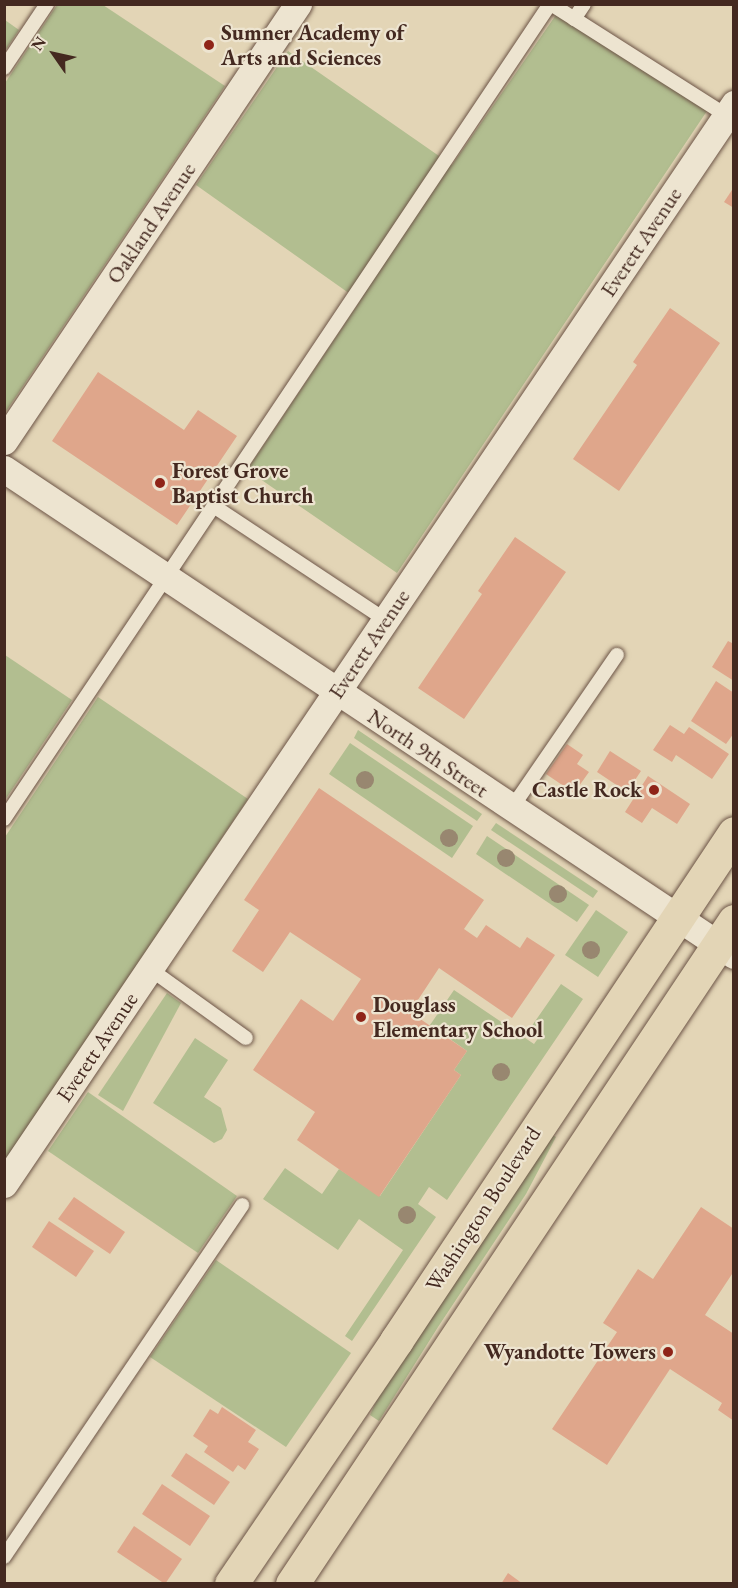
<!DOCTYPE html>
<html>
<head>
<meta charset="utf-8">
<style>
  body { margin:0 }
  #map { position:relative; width:738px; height:1588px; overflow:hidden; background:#e3d5b6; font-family:"EB Garamond",serif }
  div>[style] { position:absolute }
  .green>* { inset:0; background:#b2be90 }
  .building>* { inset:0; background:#dfa68b }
  .roads { filter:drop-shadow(0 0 2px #6c5446) drop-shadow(0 0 2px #6c5446) }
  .lane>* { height:14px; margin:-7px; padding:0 7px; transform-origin:7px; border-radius:7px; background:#ede4d0 }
  .street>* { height:27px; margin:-13.5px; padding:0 13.5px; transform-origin:13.5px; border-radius:13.5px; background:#ede4d0 }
  .primary>* { height:33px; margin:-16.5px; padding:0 16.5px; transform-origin:16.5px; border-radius:16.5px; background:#e3d5b6 }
  .trees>* { width:18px; height:18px; margin:-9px; border-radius:50%; background:#988770 }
  .dots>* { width:16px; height:16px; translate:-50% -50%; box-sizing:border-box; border:3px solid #ede4d0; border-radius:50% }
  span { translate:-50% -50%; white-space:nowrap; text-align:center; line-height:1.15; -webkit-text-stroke:4.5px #ede4d0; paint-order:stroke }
  .poi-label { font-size:22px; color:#442920; font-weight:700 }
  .left { translate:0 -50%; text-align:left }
  .right { translate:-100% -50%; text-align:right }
  .street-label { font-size:22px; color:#442920 }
  .frame { position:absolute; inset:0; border:6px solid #442920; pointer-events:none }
  .north { position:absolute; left:24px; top:24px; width:60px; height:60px; -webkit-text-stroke:4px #ede4d0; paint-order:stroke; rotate:304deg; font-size:16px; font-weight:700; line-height:24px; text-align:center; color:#442920 }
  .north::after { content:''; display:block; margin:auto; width:21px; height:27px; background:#442920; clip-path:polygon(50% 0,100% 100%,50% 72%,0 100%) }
</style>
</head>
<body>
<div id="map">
  <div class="green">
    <i style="clip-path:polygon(57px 5px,103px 5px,225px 86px,5px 413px,5px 83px)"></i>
    <i style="clip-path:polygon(558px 12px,707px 111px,397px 573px,247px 470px,360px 301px,196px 185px,288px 51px,452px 165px)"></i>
    <i style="clip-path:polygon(5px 20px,19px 30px,5px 51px)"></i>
    <i style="clip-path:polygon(5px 655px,72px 700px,5px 800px)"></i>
    <i style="clip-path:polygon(98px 697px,248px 799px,5px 1161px,5px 837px)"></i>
    <i style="clip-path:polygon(358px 730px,482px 814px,477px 821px,354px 738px)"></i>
    <i style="clip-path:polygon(350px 743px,473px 826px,452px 858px,329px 774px)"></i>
    <i style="clip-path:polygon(496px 823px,598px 891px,593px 898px,491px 830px)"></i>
    <i style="clip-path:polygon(487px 836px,589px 905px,577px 922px,476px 854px)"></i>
    <i style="clip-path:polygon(596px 910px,628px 932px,598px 977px,565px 955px)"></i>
    <i style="clip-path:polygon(561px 984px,583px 999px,447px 1200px,429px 1187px,418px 1204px,436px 1217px,352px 1341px,345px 1336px,403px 1250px,359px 1219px,338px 1250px,263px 1199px,285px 1168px,322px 1194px,339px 1169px,380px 1196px,461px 1075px,454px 1070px,467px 1051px,430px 1025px,454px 990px,534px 1044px,539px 1037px,529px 1030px)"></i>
    <i style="clip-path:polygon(167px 993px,181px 1003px,123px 1111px,98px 1095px)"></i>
    <i style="clip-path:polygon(195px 1038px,228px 1060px,204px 1097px,221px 1108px,227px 1130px,222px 1139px,214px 1143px,153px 1103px)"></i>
    <i style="clip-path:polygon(88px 1092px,237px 1196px,198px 1253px,48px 1151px)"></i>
    <i style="clip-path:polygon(547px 1131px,556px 1137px,526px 1194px,438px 1327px,379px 1421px,370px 1415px,388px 1375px)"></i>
    <i style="clip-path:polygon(216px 1260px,351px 1353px,286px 1447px,150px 1357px)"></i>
  </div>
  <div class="building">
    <i style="clip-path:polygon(734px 187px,734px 208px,724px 202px)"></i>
    <i style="clip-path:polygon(670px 308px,720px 343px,619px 491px,573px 459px,637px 365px,633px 362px)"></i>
    <i style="clip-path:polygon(98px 372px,184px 430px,198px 410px,237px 436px,177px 525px,52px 441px)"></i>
    <i style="clip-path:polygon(515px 537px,566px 572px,464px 719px,418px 688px,482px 594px,478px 591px)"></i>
    <i style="clip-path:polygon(728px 641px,734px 644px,734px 681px,712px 667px)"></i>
    <i style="clip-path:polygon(716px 681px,734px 693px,734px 733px,726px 744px,691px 721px)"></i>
    <i style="clip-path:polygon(670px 725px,684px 734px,689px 727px,729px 754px,712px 779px,676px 755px,672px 762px,653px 750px)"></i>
    <i style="clip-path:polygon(567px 744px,583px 755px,577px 764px,589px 772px,574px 793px,546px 774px)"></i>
    <i style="clip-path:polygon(610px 751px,641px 771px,627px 792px,597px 772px)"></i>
    <i style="clip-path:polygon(648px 776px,690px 804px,677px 824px,652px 808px,642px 823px,625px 812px)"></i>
    <i style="clip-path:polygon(319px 788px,484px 900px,464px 929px,477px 938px,486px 925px,520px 948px,527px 937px,555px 955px,512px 1018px,439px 968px,410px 1012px,467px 1051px,454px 1070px,461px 1075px,379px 1197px,297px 1140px,315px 1112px,253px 1070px,301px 999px,333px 1021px,361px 979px,290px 932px,263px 972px,232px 951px,259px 910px,244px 900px)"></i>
    <i style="clip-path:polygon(74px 1197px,125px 1232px,110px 1254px,58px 1219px)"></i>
    <i style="clip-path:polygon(701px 1207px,734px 1229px,734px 1271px,705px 1315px,734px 1334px,734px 1421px,718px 1410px,722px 1403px,670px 1369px,607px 1465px,552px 1429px,617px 1332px,603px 1323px,638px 1269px,653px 1279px)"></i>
    <i style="clip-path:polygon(49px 1221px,94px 1251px,76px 1277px,32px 1247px)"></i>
    <i style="clip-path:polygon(222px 1407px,256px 1430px,248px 1442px,259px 1449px,245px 1470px,238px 1465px,233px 1472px,204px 1452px,208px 1446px,193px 1436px,210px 1409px,218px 1414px)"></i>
    <i style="clip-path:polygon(186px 1453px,230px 1482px,214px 1505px,171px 1476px)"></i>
    <i style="clip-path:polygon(162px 1484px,210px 1516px,190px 1546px,142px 1514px)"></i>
    <i style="clip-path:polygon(134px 1526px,182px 1559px,165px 1584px,117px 1552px)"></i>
    <i style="clip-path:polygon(508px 1573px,523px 1584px,501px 1584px)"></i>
  </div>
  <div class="roads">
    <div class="lane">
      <i style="left:551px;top:4px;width:211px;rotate:32.4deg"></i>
      <i style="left:574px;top:19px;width:18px;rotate:-56deg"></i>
      <i style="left:4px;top:68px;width:77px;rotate:-56.1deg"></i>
      <i style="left:215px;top:507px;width:205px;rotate:33.5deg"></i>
      <i style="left:511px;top:809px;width:187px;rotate:-55.5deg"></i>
      <i style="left:4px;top:819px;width:981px;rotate:-56.18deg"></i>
      <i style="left:150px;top:969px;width:118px;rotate:35.7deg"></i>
      <i style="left:4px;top:1557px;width:425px;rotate:-55.9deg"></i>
    </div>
    <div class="street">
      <i style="left:4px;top:441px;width:527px;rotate:-56.07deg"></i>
      <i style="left:4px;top:469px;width:877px;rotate:33.65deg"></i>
      <i style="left:4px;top:1184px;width:1304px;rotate:-55.94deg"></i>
    </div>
    <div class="primary">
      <i style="left:231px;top:1584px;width:294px;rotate:-55.8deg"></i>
      <i style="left:396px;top:1341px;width:610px;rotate:-56.36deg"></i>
      <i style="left:292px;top:1584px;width:797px;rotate:-56.31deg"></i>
    </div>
  </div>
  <div class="trees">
    <i style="left:365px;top:780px"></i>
    <i style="left:449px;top:838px"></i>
    <i style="left:506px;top:858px"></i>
    <i style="left:558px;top:894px"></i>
    <i style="left:591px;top:950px"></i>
    <i style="left:501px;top:1072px"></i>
    <i style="left:407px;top:1215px"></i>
  </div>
  <div class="dots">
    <i style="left:209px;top:45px;background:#8f2418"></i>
    <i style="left:160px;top:483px;background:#8f2418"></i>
    <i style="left:654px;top:790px;background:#8f2418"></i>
    <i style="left:361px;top:1017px;background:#8f2418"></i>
    <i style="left:668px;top:1352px;background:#8f2418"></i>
  </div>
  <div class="poi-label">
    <span class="left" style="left:221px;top:45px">Sumner Academy of<br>Arts and Sciences</span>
    <span class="left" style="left:172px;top:483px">Forest Grove<br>Baptist Church</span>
    <span class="right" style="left:642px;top:790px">Castle Rock</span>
    <span class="left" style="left:373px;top:1017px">Douglass<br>Elementary School</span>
    <span class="right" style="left:656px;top:1352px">Wyandotte Towers</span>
  </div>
  <div class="street-label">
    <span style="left:151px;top:223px;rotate:-56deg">Oakland Avenue</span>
    <span style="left:641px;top:242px;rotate:-56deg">Everett Avenue</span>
    <span style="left:369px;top:644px;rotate:-56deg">Everett Avenue</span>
    <span style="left:428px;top:753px;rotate:34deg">North 9th Street</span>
    <span style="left:97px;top:1047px;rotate:-56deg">Everett Avenue</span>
    <span style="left:483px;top:1209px;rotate:-57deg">Washington Boulevard</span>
  </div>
  <div class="frame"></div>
  <div class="north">N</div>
</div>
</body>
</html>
